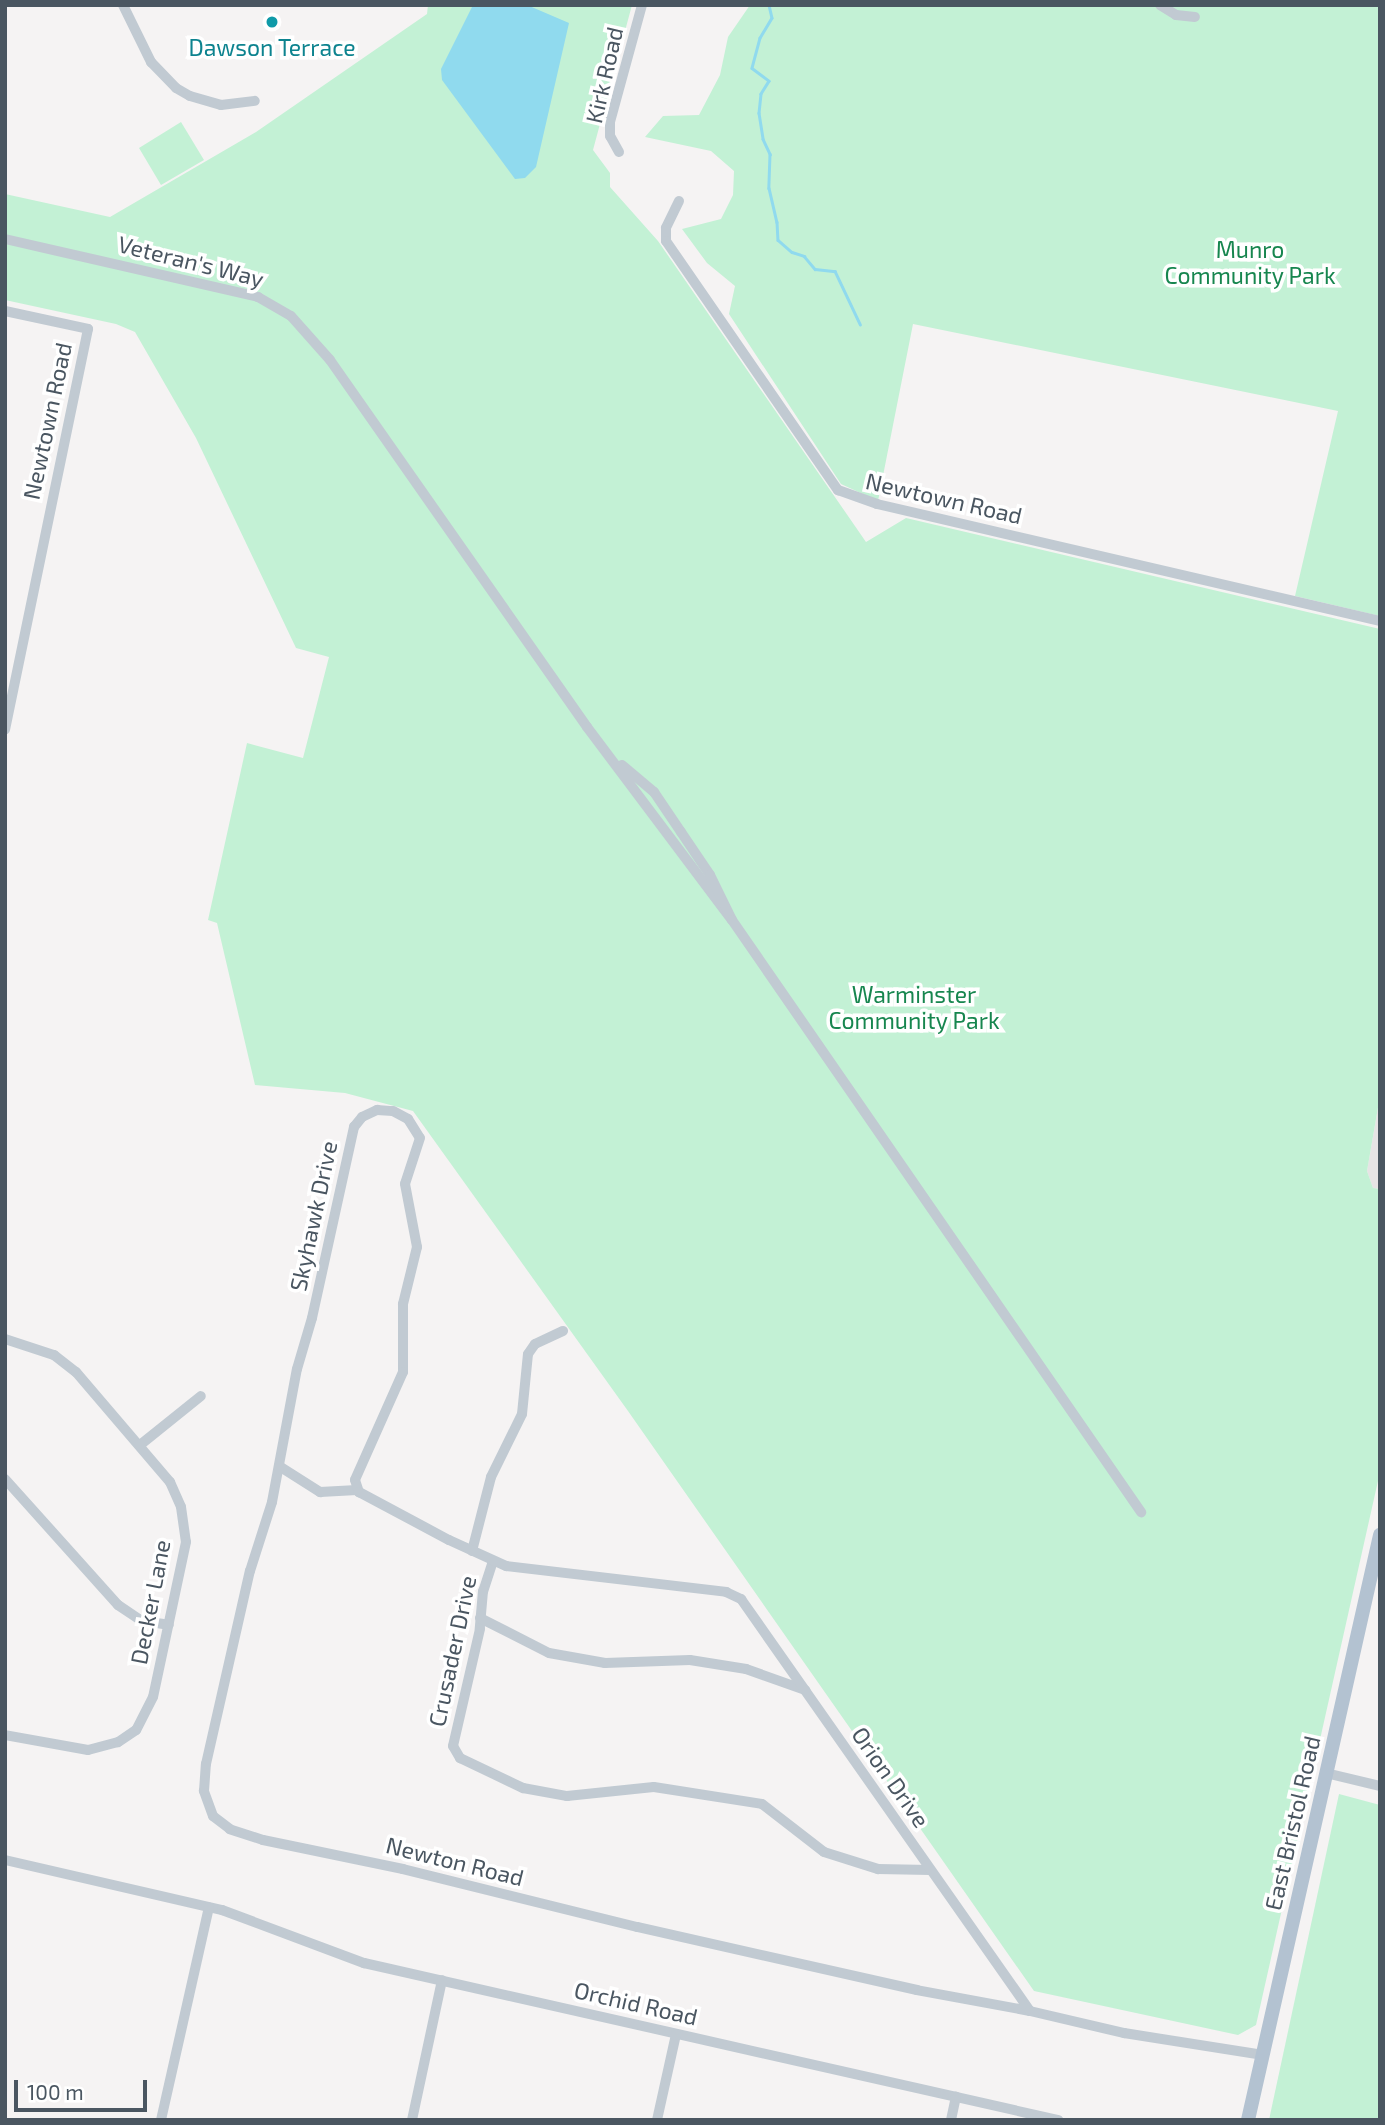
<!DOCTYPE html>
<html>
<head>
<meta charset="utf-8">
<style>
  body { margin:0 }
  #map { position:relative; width:1385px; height:2125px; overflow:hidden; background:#f5f3f3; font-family:"Exo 2",sans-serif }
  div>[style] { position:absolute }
  .education>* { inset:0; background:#e6e4e5 }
  .green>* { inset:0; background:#c3f1d5 }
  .water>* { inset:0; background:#90daee }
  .stream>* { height:2.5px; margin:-1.25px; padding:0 1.25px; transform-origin:1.25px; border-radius:1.25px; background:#90daee }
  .minor>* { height:10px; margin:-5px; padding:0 5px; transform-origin:5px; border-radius:5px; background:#c1cad2 }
  .major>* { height:14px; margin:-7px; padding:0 7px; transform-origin:7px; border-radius:7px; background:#b3c2d1 }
  .dots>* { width:19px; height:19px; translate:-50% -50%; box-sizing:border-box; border:4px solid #fff; border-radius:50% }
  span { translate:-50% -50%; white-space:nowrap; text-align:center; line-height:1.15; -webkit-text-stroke:7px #fff; paint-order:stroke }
  .culture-label { font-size:23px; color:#0d838f }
  .street-label { font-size:23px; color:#4a5661 }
  .park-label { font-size:23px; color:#17864f }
  .frame { position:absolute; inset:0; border:7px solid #4a5661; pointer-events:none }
  .scale { position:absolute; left:14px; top:2080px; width:133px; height:32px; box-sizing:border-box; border:4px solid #4a5661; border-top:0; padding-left:9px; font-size:21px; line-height:24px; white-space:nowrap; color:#4a5661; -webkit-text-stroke:5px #fff; paint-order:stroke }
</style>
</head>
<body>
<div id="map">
  <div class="education">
    <i style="clip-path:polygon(1380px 1096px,1380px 1189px,1373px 1188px,1367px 1171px)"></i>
  </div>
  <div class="green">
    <i style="clip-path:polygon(428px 5px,632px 5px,593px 150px,610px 173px,610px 187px,658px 241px,866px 542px,906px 518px,1380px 629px,1380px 1096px,1367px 1171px,1373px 1188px,1380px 1189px,1380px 1472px,1256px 2025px,1238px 2035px,1034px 1991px,628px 1411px,413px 1111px,345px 1093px,255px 1085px,217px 923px,208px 920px,247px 743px,303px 758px,329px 657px,296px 648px,196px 438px,135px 332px,116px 324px,5px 300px,5px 194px,110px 217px,256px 132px,427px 14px)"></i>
    <i style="clip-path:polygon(750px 5px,1380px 5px,1380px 616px,1295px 596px,1338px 411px,913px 324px,878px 501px,841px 484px,729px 314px,735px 286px,707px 263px,682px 229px,721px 219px,733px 195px,734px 171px,711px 151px,645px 137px,663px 116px,699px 115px,720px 75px,728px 37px)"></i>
    <i style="clip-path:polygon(181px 122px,204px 160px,161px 185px,139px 148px)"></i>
    <i style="clip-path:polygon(1339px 1794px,1380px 1805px,1380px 2120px,1269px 2120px)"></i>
  </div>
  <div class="water">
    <i style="clip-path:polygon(473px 5px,527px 5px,569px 23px,536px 167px,525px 178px,515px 179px,442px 80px,441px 69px)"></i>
  </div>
  <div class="stream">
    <i style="left:769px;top:5px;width:13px;rotate:77deg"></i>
    <i style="left:772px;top:18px;width:23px;rotate:121deg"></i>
    <i style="left:760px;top:38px;width:31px;rotate:105deg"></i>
    <i style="left:752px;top:68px;width:21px;rotate:37deg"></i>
    <i style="left:769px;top:81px;width:15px;rotate:122deg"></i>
    <i style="left:761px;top:94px;width:19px;rotate:96deg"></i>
    <i style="left:759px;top:113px;width:26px;rotate:81deg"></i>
    <i style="left:763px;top:139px;width:17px;rotate:65deg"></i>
    <i style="left:770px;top:154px;width:34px;rotate:92deg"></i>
    <i style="left:769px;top:188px;width:35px;rotate:77deg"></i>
    <i style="left:777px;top:222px;width:18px;rotate:87deg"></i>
    <i style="left:778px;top:240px;width:18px;rotate:41deg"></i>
    <i style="left:792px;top:252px;width:13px;rotate:18deg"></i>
    <i style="left:804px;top:256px;width:17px;rotate:50deg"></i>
    <i style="left:815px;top:269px;width:20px;rotate:6deg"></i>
    <i style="left:835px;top:271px;width:59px;rotate:64.7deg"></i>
  </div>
  <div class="minor">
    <i style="left:123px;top:5px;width:64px;rotate:63.8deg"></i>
    <i style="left:151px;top:62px;width:36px;rotate:46deg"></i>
    <i style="left:176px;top:88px;width:16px;rotate:30deg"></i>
    <i style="left:190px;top:96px;width:32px;rotate:16deg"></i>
    <i style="left:221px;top:105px;width:34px;rotate:-7deg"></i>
    <i style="left:1160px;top:5px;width:19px;rotate:32deg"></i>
    <i style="left:1176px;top:15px;width:19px;rotate:6deg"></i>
    <i style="left:619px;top:152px;width:18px;rotate:-119deg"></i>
    <i style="left:610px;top:136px;width:14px;rotate:-90deg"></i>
    <i style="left:610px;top:122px;width:121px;rotate:-74.7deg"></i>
    <i style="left:679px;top:201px;width:30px;rotate:116deg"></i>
    <i style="left:666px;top:228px;width:13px;rotate:90deg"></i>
    <i style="left:666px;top:241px;width:303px;rotate:55.4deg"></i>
    <i style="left:838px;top:490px;width:41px;rotate:19.7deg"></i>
    <i style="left:877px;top:504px;width:516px;rotate:13.09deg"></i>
    <i style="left:5px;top:239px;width:260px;rotate:12.9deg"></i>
    <i style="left:258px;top:297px;width:38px;rotate:30deg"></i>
    <i style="left:291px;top:316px;width:59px;rotate:48.4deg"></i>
    <i style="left:330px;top:360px;width:448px;rotate:55deg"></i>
    <i style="left:587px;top:727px;width:241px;rotate:53.1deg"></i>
    <i style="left:5px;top:311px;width:85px;rotate:12.2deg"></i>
    <i style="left:88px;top:329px;width:409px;rotate:101.7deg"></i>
    <i style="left:622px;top:765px;width:42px;rotate:40.2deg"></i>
    <i style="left:654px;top:792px;width:48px;rotate:56deg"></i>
    <i style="left:681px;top:832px;width:52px;rotate:56deg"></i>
    <i style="left:710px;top:875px;width:50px;rotate:63.9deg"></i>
    <i style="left:732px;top:920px;width:720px;rotate:55.36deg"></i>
    <i style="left:5px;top:1339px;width:52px;rotate:18.1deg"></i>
    <i style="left:54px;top:1355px;width:28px;rotate:38deg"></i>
    <i style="left:76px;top:1372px;width:145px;rotate:49.5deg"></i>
    <i style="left:170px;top:1482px;width:27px;rotate:66deg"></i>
    <i style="left:181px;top:1507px;width:35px;rotate:82deg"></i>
    <i style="left:186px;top:1542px;width:158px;rotate:102deg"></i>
    <i style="left:153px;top:1697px;width:37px;rotate:117deg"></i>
    <i style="left:136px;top:1730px;width:22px;rotate:146deg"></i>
    <i style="left:118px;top:1742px;width:31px;rotate:165deg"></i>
    <i style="left:88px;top:1750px;width:84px;rotate:-169.8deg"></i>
    <i style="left:140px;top:1445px;width:78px;rotate:-38.8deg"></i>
    <i style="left:279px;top:1466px;width:49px;rotate:32.4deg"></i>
    <i style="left:320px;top:1492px;width:37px;rotate:-3deg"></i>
    <i style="left:5px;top:1479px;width:169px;rotate:48.1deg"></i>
    <i style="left:118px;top:1605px;width:29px;rotate:34deg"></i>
    <i style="left:142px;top:1621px;width:27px;rotate:8deg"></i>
    <i style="left:472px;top:1551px;width:76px;rotate:-75.6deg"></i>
    <i style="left:491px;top:1477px;width:70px;rotate:-63.8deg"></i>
    <i style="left:522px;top:1414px;width:60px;rotate:-84.3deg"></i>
    <i style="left:528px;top:1354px;width:12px;rotate:-55deg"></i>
    <i style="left:535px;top:1344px;width:31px;rotate:-25deg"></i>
    <i style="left:493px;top:1561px;width:32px;rotate:108deg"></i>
    <i style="left:483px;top:1591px;width:38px;rotate:95deg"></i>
    <i style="left:480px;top:1629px;width:120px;rotate:103deg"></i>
    <i style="left:453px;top:1746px;width:14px;rotate:60deg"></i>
    <i style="left:460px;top:1758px;width:70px;rotate:25.5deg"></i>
    <i style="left:523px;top:1788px;width:45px;rotate:10.3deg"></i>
    <i style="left:567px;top:1796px;width:87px;rotate:-5.9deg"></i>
    <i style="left:654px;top:1787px;width:109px;rotate:8.9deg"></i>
    <i style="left:762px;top:1804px;width:78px;rotate:37.7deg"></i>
    <i style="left:824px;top:1852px;width:57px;rotate:17.5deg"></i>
    <i style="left:878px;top:1869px;width:52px;rotate:1.1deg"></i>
    <i style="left:480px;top:1618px;width:77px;rotate:26.9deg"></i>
    <i style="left:549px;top:1653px;width:57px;rotate:10.1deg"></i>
    <i style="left:605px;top:1663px;width:85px;rotate:-2deg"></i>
    <i style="left:690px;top:1660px;width:57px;rotate:9.1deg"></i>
    <i style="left:746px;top:1669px;width:63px;rotate:19.6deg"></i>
    <i style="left:1326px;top:1773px;width:56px;rotate:13.5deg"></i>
    <i style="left:5px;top:1860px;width:223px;rotate:13deg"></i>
    <i style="left:222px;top:1910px;width:152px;rotate:20.5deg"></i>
    <i style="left:364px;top:1963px;width:712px;rotate:12.75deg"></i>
    <i style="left:1030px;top:2011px;width:115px;rotate:-169.5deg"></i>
    <i style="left:917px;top:1990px;width:287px;rotate:-167.3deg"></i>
    <i style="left:637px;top:1927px;width:241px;rotate:-166.1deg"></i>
    <i style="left:403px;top:1869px;width:143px;rotate:-168.3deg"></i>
    <i style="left:263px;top:1840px;width:35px;rotate:-162deg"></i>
    <i style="left:230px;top:1829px;width:21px;rotate:-143deg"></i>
    <i style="left:213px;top:1816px;width:27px;rotate:-110deg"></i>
    <i style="left:204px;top:1791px;width:27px;rotate:-86deg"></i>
    <i style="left:206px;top:1764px;width:198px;rotate:-77.2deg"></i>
    <i style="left:250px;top:1571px;width:72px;rotate:-72.3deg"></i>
    <i style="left:272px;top:1502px;width:135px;rotate:-79.4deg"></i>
    <i style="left:297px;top:1369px;width:53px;rotate:-73.6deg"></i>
    <i style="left:312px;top:1318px;width:196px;rotate:-77.6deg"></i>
    <i style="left:354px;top:1127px;width:13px;rotate:-51deg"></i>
    <i style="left:362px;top:1117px;width:17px;rotate:-25deg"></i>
    <i style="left:377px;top:1110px;width:16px;rotate:4deg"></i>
    <i style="left:393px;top:1111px;width:17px;rotate:28deg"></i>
    <i style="left:408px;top:1119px;width:22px;rotate:58deg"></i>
    <i style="left:420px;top:1138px;width:48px;rotate:108.1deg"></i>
    <i style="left:405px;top:1184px;width:64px;rotate:79.2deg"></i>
    <i style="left:417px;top:1247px;width:59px;rotate:103.8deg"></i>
    <i style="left:403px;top:1304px;width:68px;rotate:90deg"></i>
    <i style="left:403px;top:1372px;width:118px;rotate:114deg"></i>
    <i style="left:355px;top:1480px;width:13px;rotate:72deg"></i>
    <i style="left:359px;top:1492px;width:102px;rotate:28.1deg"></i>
    <i style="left:449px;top:1540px;width:63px;rotate:24.5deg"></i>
    <i style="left:506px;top:1566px;width:222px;rotate:6.7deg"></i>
    <i style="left:726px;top:1592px;width:17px;rotate:25deg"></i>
    <i style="left:741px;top:1599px;width:503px;rotate:54.95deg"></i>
    <i style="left:1030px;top:2011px;width:97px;rotate:13.2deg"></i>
    <i style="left:1124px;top:2033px;width:141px;rotate:9deg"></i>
    <i style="left:161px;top:2120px;width:218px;rotate:-77.3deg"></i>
    <i style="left:412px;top:2120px;width:143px;rotate:-77.9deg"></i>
    <i style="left:657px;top:2120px;width:88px;rotate:-77.5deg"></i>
    <i style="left:951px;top:2120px;width:24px;rotate:-78deg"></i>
  </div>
  <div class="major">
    <i style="left:1248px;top:2120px;width:600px;rotate:-77.28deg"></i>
  </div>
  <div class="dots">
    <i style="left:272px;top:22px;background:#0f9aa8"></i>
  </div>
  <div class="culture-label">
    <span style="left:272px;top:47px">Dawson Terrace</span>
  </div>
  <div class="street-label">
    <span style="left:604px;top:75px;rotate:-77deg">Kirk Road</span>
    <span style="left:191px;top:261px;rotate:14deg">Veteran's Way</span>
    <span style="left:47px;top:421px;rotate:-78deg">Newtown Road</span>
    <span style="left:944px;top:498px;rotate:13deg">Newtown Road</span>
    <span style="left:313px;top:1216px;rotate:-78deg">Skyhawk Drive</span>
    <span style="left:150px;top:1602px;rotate:-79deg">Decker Lane</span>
    <span style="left:452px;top:1651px;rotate:-78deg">Crusader Drive</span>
    <span style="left:891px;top:1777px;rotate:55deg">Orion Drive</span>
    <span style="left:1292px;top:1823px;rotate:-77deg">East Bristol Road</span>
    <span style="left:455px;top:1861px;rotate:14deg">Newton Road</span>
    <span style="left:636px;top:2003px;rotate:13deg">Orchid Road</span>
  </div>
  <div class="park-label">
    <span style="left:1250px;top:262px">Munro<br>Community Park</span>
    <span style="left:914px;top:1007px">Warminster<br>Community Park</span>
  </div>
  <div class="frame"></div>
  <div class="scale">100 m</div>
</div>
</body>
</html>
